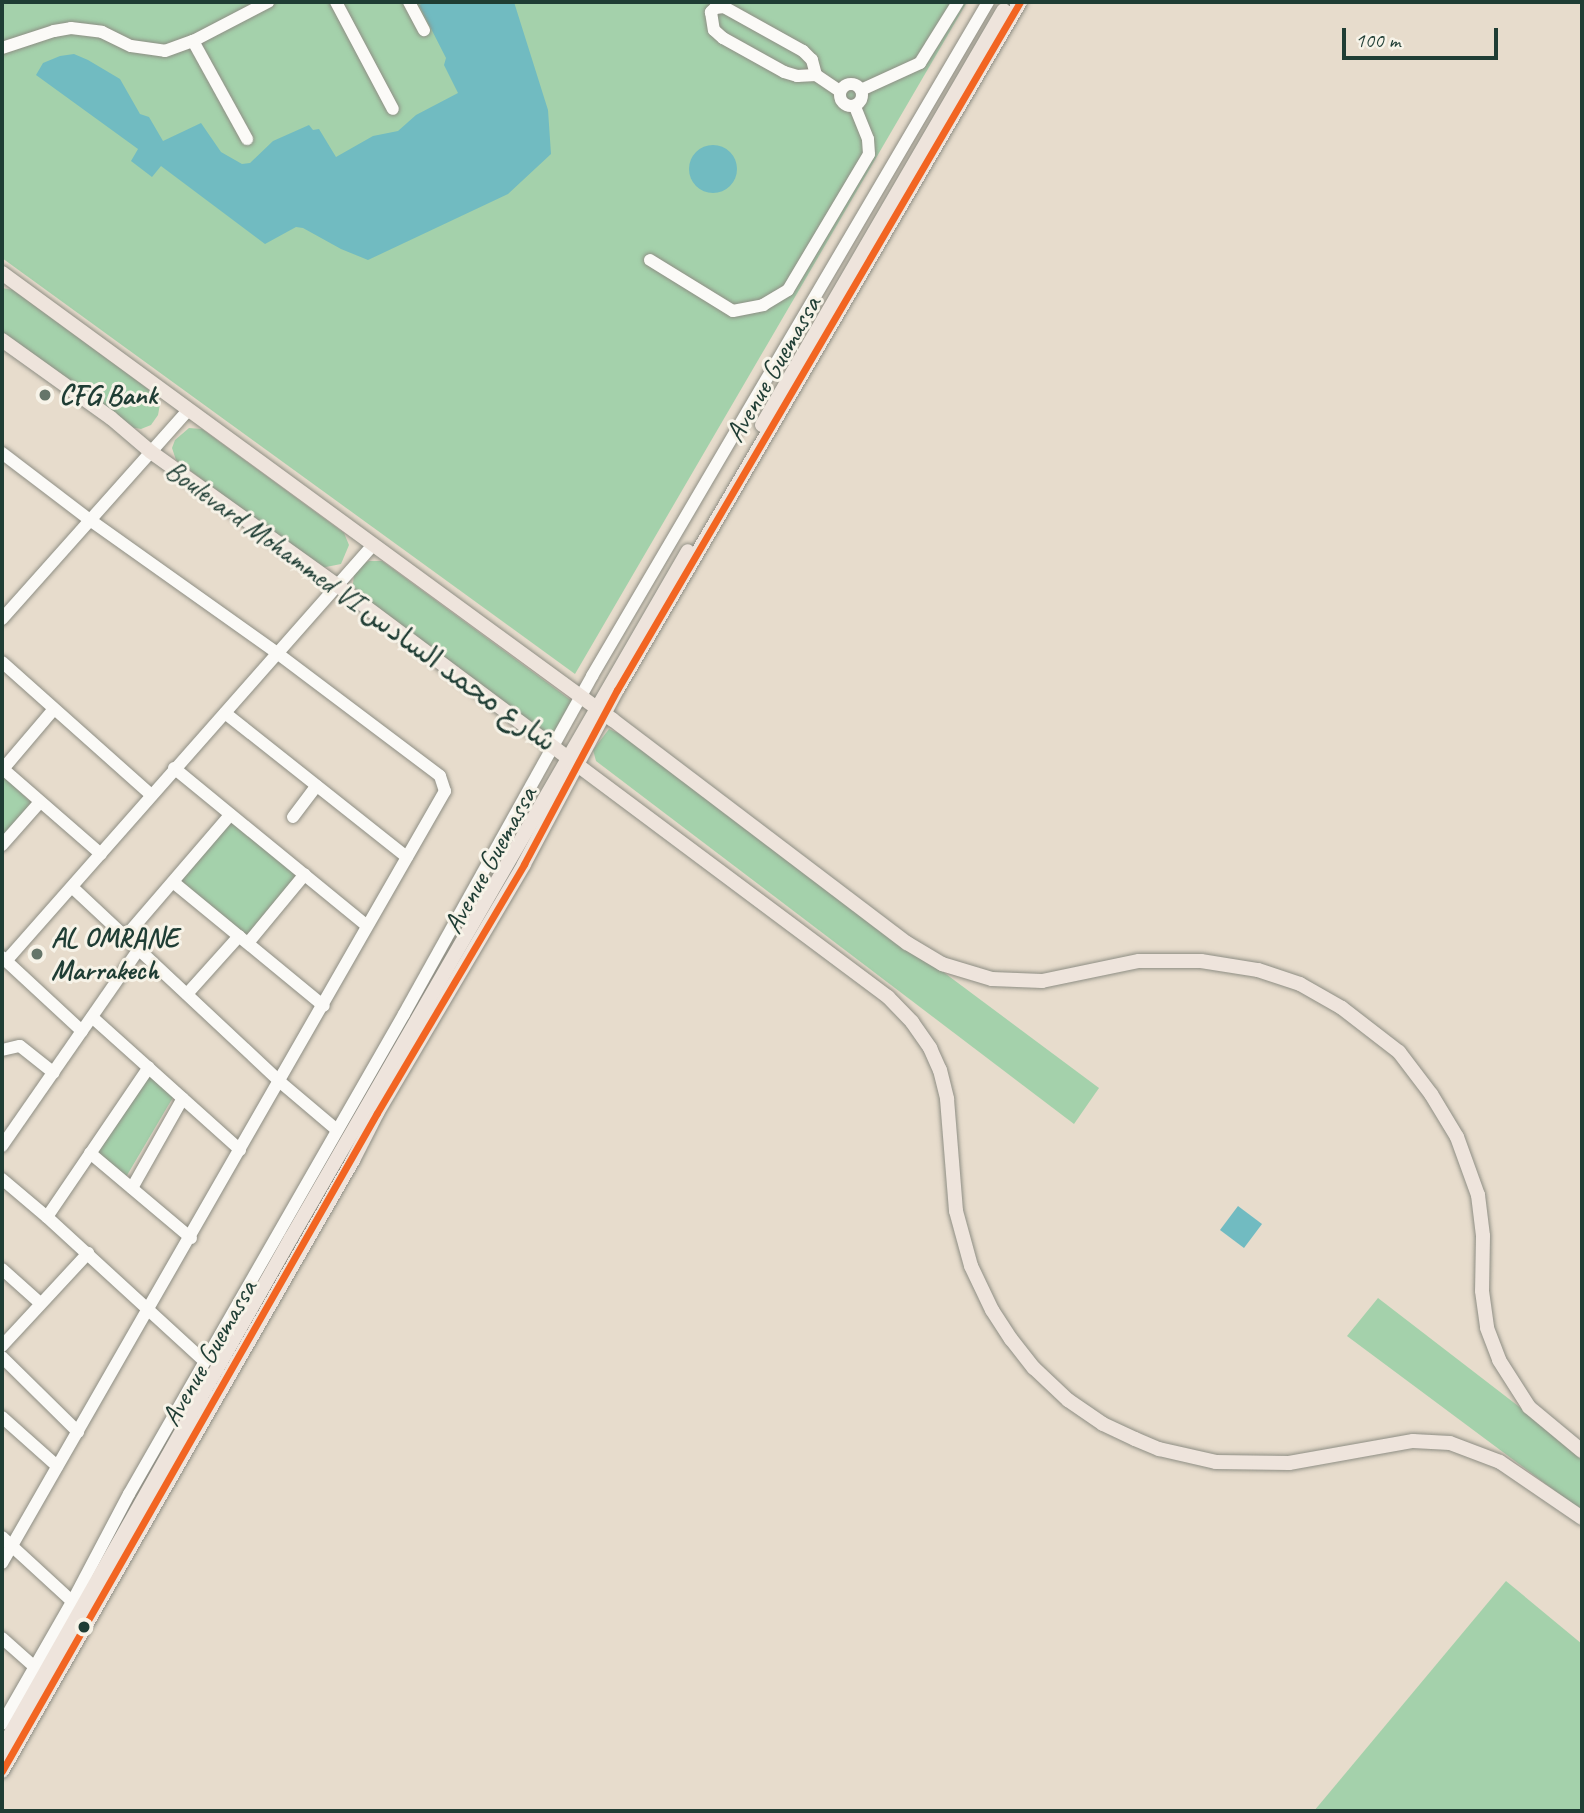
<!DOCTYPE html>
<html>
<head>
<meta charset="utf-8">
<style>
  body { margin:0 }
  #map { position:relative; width:1584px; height:1813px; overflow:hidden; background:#e7dccc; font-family:Caveat,"Playpen Sans Arabic",sans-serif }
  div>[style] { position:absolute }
  .green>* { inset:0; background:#a4d1ab }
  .water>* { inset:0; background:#71bbc1 }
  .round { border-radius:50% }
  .roads { filter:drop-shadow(0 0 2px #8e8e84) drop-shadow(0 0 2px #8e8e84) }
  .minor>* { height:12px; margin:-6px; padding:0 6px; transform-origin:6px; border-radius:6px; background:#fbfaf7 }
  .minor>.ring { margin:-6px; padding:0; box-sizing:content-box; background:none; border:12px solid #fbfaf7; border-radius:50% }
  .major>* { height:14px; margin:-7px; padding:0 7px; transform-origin:7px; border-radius:7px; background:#eee4dc }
  .bus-1>* { height:7px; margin:-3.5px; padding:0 3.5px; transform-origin:3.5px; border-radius:3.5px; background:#f26522 }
  .dots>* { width:19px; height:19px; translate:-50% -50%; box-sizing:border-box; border:4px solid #f7f3e8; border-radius:50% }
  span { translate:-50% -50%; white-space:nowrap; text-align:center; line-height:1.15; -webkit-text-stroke:6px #f7f3e8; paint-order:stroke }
  .street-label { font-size:28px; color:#1f3d34 }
  .poi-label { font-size:28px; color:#1f3d34; font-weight:700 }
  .left { translate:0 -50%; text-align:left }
  .frame { position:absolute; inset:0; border:4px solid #1f3d34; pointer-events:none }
  .scale { position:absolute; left:1342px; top:28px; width:156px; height:32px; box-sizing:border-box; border:4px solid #1f3d34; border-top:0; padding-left:9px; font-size:21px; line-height:24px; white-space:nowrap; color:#1f3d34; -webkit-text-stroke:5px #f7f3e8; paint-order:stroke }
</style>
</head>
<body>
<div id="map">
  <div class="green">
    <i style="clip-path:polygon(2px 2px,967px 2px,575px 674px,2px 258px)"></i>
    <i style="clip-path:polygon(2px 288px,13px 290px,155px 394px,160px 404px,158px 415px,151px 425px,141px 429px,130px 427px,2px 333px)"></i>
    <i style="clip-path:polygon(189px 428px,202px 429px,344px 533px,349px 545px,341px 564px,321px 568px,176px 460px,172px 448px,175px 440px)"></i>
    <i style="clip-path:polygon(369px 561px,382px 561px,572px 701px,551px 739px,358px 594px,353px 584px,354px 574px,360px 565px)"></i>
    <i style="clip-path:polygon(609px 729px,629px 738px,1099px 1088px,1074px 1124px,596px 761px,593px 750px)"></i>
    <i style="clip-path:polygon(2px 775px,34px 805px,2px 839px)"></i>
    <i style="clip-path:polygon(231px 819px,300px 875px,249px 937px,180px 881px)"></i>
    <i style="clip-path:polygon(146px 1068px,175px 1094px,126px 1177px,91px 1148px)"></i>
    <i style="clip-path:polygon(1378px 1298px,1582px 1455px,1582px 1511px,1347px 1336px)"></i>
    <i style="clip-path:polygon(1506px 1581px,1582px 1644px,1582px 1811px,1314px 1811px)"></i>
  </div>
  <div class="water">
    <i style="clip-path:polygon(426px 2px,514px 2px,548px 110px,551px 154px,508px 194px,368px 260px,341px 249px,303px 228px,296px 227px,265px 244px,161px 166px,152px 177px,131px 161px,138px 149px,36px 75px,43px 63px,60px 56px,74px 54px,88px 60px,120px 79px,140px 114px,149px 117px,163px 141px,201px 123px,221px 152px,242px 164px,250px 163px,273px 141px,309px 125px,313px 130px,319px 129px,336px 157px,373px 136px,398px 131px,416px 115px,458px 93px,444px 65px,446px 58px,419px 5px)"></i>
    <i class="round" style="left:689px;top:145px;width:48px;height:48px"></i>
    <i style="clip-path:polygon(1238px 1206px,1262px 1224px,1244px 1248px,1220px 1230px)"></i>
  </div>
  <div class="roads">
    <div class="minor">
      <i style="left:336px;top:2px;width:121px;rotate:62deg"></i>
      <i style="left:409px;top:2px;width:32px;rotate:62deg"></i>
      <i style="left:193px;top:41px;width:112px;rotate:61.1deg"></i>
      <i style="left:2px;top:48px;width:55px;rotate:-18.1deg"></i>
      <i style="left:54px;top:31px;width:17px;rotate:-10deg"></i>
      <i style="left:71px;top:28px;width:31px;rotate:7deg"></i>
      <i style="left:102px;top:32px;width:32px;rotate:26deg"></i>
      <i style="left:131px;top:46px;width:34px;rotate:8deg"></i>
      <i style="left:165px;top:51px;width:30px;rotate:-20deg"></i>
      <i style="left:193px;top:41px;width:85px;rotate:-27.5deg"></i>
      <i style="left:816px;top:75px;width:16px;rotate:-105deg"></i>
      <i style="left:812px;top:60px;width:13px;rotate:-135deg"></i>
      <i style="left:803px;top:51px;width:90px;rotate:-150.9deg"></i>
      <i style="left:724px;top:7px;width:9px;rotate:174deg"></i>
      <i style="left:715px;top:8px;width:6px;rotate:135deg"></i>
      <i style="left:711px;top:12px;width:18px;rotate:81deg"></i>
      <i style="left:714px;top:30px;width:12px;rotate:42deg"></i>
      <i style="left:723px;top:38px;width:70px;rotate:29.1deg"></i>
      <i style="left:784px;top:72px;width:14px;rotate:17deg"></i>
      <i style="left:797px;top:76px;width:19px;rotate:-3deg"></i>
      <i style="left:816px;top:75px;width:29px;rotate:34deg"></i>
      <i class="ring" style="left:840px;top:84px;width:10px;height:10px"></i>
      <i style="left:861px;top:90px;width:65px;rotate:-24.6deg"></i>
      <i style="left:920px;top:63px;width:72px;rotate:-58.1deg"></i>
      <i style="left:650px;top:260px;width:97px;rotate:31.6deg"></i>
      <i style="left:733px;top:311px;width:31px;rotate:-11deg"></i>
      <i style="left:763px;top:305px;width:29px;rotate:-31deg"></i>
      <i style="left:788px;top:290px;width:158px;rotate:-59.2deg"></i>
      <i style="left:869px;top:154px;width:15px;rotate:-94deg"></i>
      <i style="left:868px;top:139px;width:35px;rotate:-112deg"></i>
      <i style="left:2px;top:453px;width:111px;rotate:37.3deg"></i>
      <i style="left:90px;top:520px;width:229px;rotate:35.4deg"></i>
      <i style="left:277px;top:653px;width:204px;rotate:37deg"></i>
      <i style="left:440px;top:776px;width:16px;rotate:72deg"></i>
      <i style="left:445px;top:791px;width:890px;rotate:119.85deg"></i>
      <i style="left:2px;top:619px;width:278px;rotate:-48.3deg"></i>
      <i style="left:2px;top:662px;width:198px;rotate:41.7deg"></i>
      <i style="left:225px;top:713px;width:232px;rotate:38.4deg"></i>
      <i style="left:2px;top:768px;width:131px;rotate:41deg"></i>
      <i style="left:174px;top:768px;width:249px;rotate:39.3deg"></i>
      <i style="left:3px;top:769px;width:77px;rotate:-49.7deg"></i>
      <i style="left:293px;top:817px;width:39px;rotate:-53deg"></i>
      <i style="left:2px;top:845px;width:57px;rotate:-48.5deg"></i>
      <i style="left:173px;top:882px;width:195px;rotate:39.4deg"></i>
      <i style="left:72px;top:887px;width:284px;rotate:43.1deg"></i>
      <i style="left:279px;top:1081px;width:76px;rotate:40.2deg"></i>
      <i style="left:126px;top:936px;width:160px;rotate:-49.3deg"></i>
      <i style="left:248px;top:943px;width:89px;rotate:-50.4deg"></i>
      <i style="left:2px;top:957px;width:109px;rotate:42.8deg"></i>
      <i style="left:6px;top:961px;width:555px;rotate:-48.58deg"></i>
      <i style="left:187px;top:994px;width:78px;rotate:-48.1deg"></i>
      <i style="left:92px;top:1017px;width:199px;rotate:41.9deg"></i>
      <i style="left:2px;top:1050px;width:18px;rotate:-13deg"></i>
      <i style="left:20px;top:1046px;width:43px;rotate:38.5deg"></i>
      <i style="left:2px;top:1146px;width:239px;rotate:-55.2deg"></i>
      <i style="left:90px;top:1153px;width:132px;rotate:40.1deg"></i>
      <i style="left:2px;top:1179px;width:59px;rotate:40.2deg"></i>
      <i style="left:47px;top:1217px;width:213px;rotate:42.5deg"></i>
      <i style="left:132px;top:1188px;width:103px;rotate:-60.5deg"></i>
      <i style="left:47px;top:1217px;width:181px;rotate:-55.8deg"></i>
      <i style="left:2px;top:1269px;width:51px;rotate:41.8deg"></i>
      <i style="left:2px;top:1346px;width:127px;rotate:-47.2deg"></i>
      <i style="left:2px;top:1357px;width:107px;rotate:44.6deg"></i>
      <i style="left:2px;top:1417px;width:74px;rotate:41.7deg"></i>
      <i style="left:2px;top:1537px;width:100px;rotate:42.6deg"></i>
      <i style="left:2px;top:1638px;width:48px;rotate:41.6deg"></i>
      <i style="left:2px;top:1724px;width:141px;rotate:-60.2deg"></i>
      <i style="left:72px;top:1602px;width:122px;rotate:-62.2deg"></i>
      <i style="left:129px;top:1494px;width:553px;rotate:-60.19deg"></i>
      <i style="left:404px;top:1014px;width:387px;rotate:-60.9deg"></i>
      <i style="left:592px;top:676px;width:782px;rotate:-59.56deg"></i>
    </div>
    <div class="major">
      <i style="left:2px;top:273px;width:757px;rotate:36.19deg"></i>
      <i style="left:613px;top:720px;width:369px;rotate:37.2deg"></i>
      <i style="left:907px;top:943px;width:41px;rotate:31deg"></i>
      <i style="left:942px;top:964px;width:52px;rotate:16.7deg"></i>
      <i style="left:992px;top:979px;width:50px;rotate:2.3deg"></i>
      <i style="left:1042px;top:981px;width:99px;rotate:-11.7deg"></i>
      <i style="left:1139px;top:961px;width:62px"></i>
      <i style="left:1201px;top:961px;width:58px;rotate:9deg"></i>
      <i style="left:1258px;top:970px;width:44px;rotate:18.4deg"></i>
      <i style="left:1300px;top:984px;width:48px;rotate:29.7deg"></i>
      <i style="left:1342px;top:1008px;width:72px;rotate:37.7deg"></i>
      <i style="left:1399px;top:1052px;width:53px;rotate:52.7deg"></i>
      <i style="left:1431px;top:1094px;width:50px;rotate:58.8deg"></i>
      <i style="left:1457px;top:1137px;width:62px;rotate:70.1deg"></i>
      <i style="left:1478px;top:1195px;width:41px;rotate:83deg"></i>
      <i style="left:1483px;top:1236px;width:55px;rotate:91deg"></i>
      <i style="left:1482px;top:1291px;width:37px;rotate:82deg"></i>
      <i style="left:1487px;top:1328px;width:34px;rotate:69deg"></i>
      <i style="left:1499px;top:1360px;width:56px;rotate:57.4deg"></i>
      <i style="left:1529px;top:1407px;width:69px;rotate:39.7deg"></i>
      <i style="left:2px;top:340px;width:134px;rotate:35.6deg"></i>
      <i style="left:111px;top:418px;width:52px;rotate:40.4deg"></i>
      <i style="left:151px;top:452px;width:230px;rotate:35.6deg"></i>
      <i style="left:338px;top:586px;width:687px;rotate:36.77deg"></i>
      <i style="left:888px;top:997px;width:35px;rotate:46deg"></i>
      <i style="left:912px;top:1022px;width:32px;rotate:55deg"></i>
      <i style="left:930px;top:1048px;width:24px;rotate:66deg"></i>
      <i style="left:940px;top:1070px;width:30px;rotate:76deg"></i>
      <i style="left:947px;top:1099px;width:112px;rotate:85.4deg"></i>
      <i style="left:956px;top:1211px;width:57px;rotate:74.7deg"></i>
      <i style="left:971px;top:1266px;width:49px;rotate:64.5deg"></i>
      <i style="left:992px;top:1310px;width:35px;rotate:57deg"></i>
      <i style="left:1011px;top:1339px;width:37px;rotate:52deg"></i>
      <i style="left:1034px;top:1368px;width:47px;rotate:43.3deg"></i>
      <i style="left:1068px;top:1400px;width:42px;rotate:34.4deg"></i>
      <i style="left:1103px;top:1424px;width:35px;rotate:25deg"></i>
      <i style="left:1135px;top:1439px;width:26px;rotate:23deg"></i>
      <i style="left:1159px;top:1449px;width:58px;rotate:12.8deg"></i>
      <i style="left:1216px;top:1462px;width:73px;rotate:0.8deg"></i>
      <i style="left:1289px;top:1463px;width:126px;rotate:-10.1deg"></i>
      <i style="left:1413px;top:1441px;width:37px;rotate:3deg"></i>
      <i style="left:1450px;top:1443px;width:53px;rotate:20.8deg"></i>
      <i style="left:1500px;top:1462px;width:99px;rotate:34.3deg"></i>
      <i style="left:762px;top:425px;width:480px;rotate:-59.8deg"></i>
      <i style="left:2px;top:1749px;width:587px;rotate:-60.51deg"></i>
      <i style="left:291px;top:1238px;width:793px;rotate:-59.98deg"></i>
      <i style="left:2px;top:1771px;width:705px;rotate:-60.12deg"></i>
      <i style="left:353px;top:1160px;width:53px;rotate:-62.9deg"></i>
      <i style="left:377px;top:1113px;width:289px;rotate:-59.4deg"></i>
      <i style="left:524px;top:864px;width:197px;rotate:-61.9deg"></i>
      <i style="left:617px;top:690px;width:797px;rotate:-59.64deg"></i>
    </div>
  </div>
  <div class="bus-1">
    <i style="left:2px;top:1771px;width:757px;rotate:-60.32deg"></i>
    <i style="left:377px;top:1113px;width:289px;rotate:-59.4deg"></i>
    <i style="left:524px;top:864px;width:197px;rotate:-61.9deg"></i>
    <i style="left:617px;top:690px;width:797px;rotate:-59.64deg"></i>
  </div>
  <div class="dots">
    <i style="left:45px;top:395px;background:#657569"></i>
    <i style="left:37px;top:954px;background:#657569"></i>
    <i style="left:84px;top:1627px;background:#1f3d34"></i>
  </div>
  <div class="street-label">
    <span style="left:773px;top:369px;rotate:-60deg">Avenue Guemassa</span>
    <span style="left:361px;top:606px;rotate:36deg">Boulevard Mohammed VI شارع محمد السادس</span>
    <span style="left:490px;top:860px;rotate:-61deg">Avenue Guemassa</span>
    <span style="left:209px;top:1353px;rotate:-60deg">Avenue Guemassa</span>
  </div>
  <div class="poi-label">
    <span class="left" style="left:59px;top:395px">CFG Bank</span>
    <span class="left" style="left:51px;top:954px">AL OMRANE<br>Marrakech</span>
  </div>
  <div class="frame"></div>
  <div class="scale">100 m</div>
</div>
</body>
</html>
